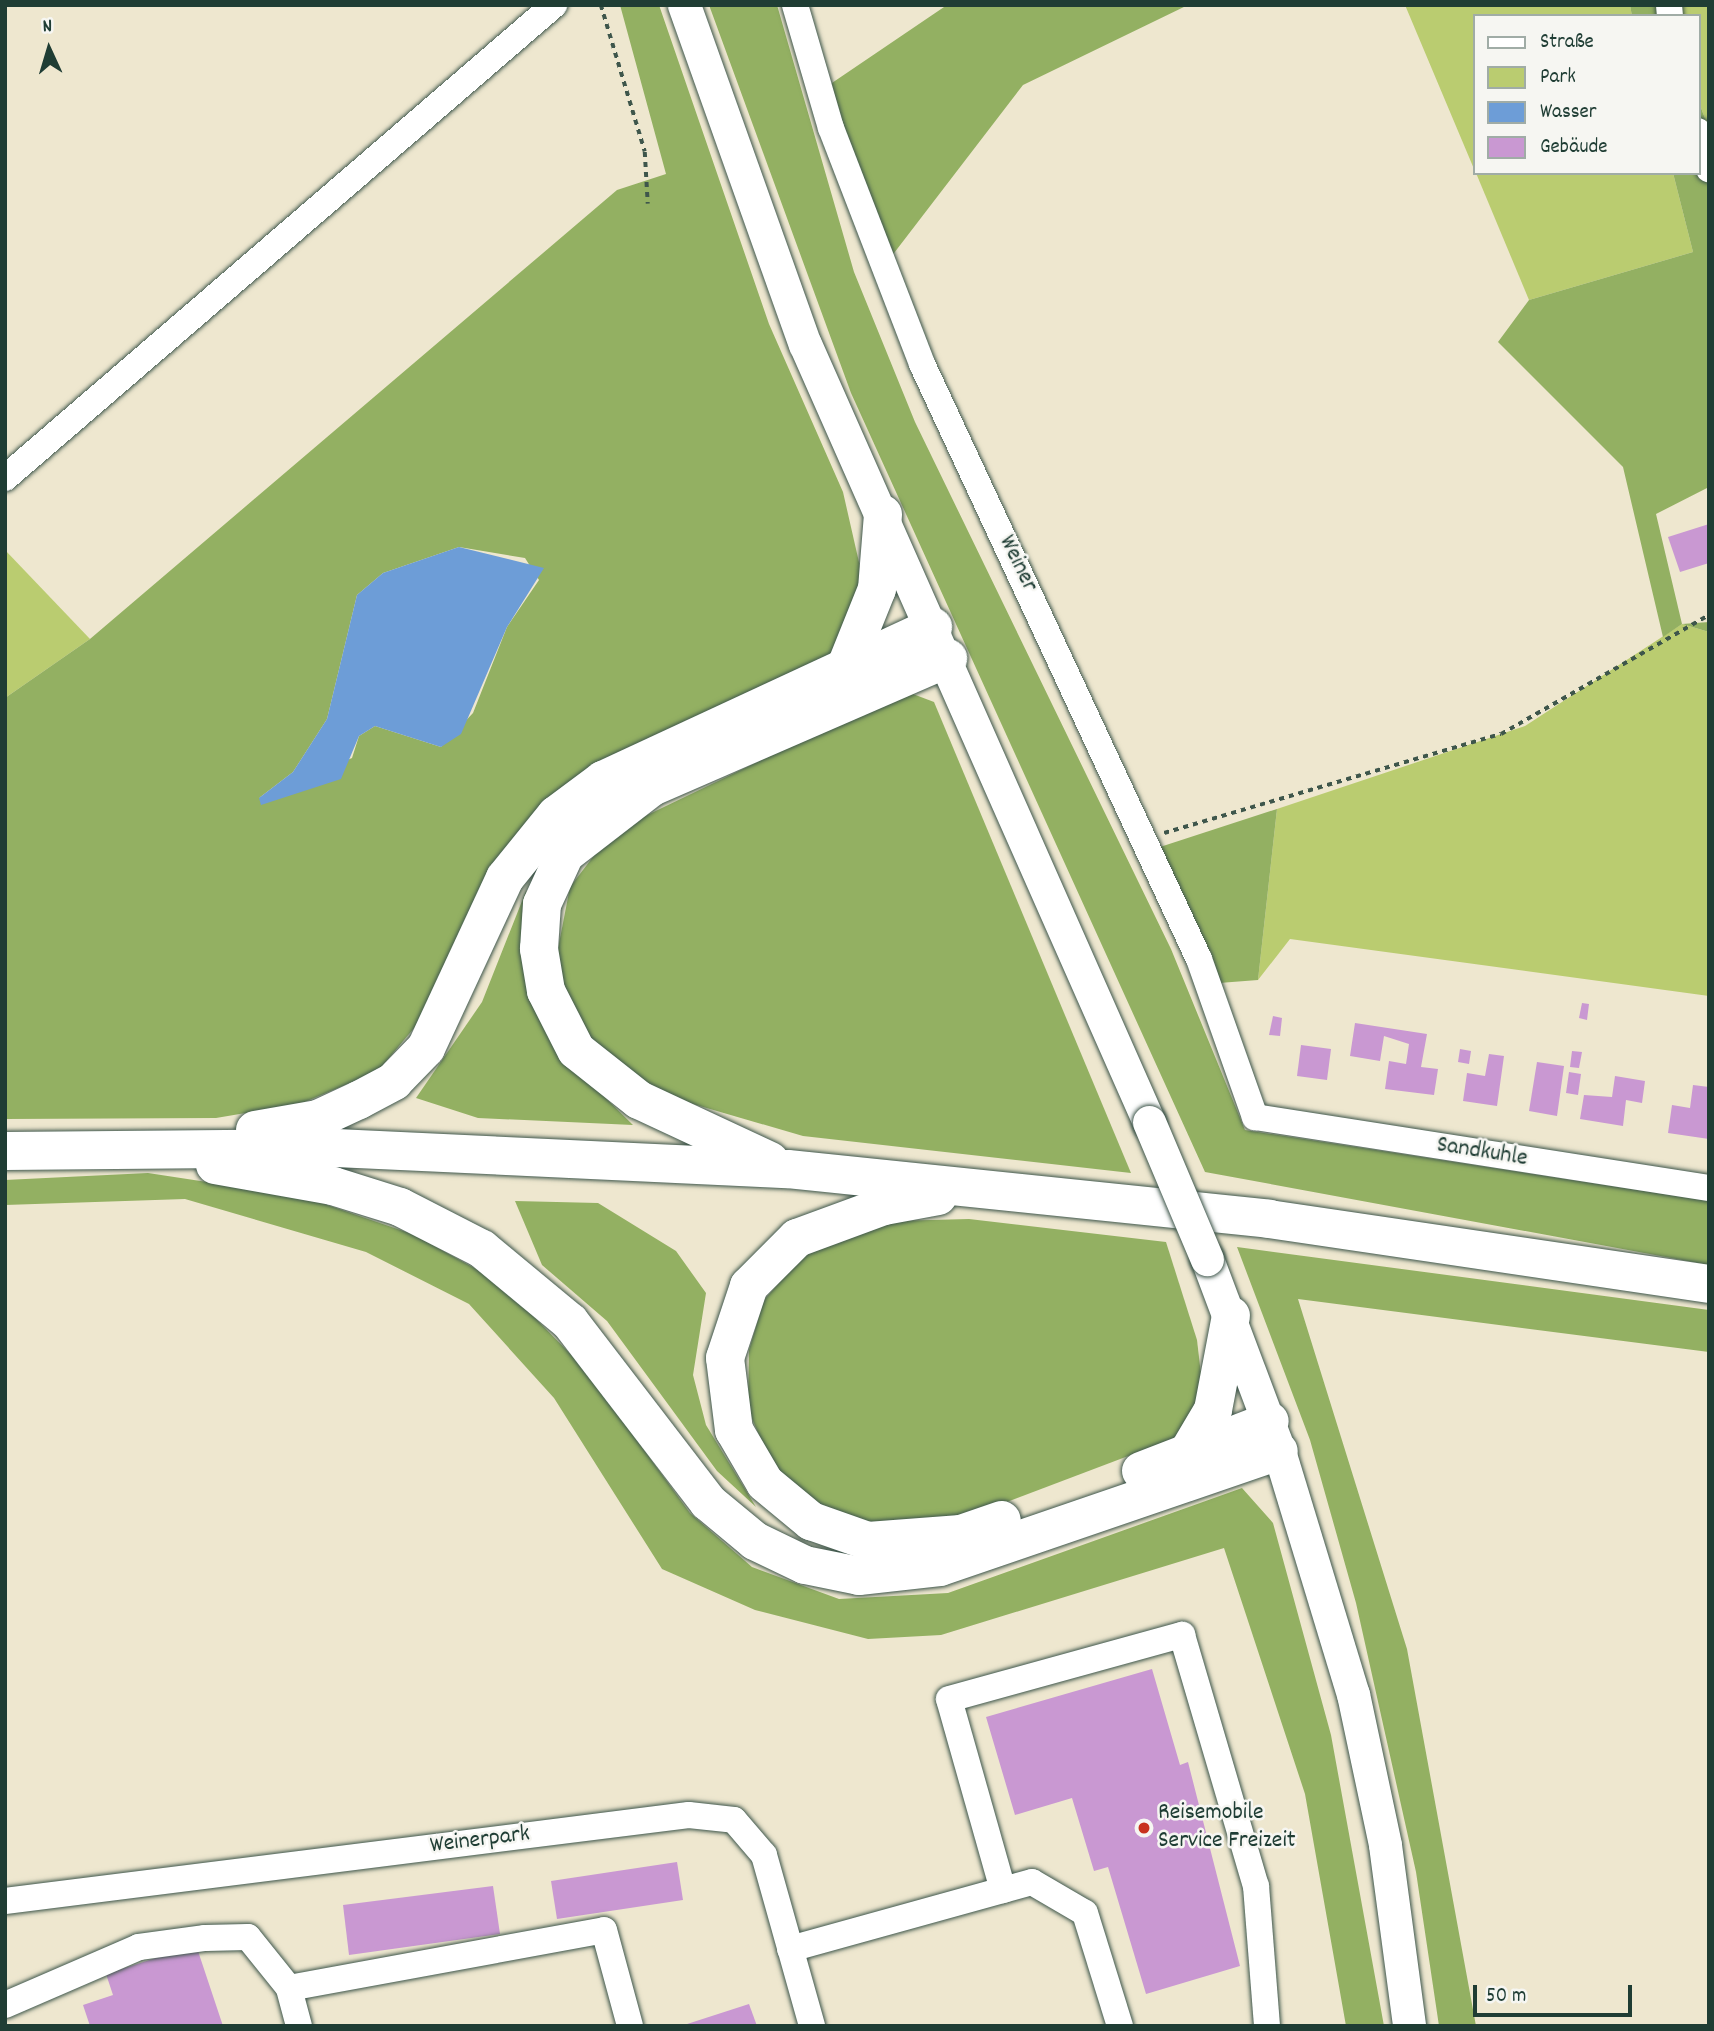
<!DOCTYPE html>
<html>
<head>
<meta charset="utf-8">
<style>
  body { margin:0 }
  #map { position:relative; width:1714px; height:2031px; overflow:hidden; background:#eee7cf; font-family:Dekko,sans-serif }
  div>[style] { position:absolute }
  .green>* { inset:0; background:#bacc70 }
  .forest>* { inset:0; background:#93b062 }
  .water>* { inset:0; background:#6d9dd7 }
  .building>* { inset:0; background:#c998d2 }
  .path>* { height:3.5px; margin-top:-1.75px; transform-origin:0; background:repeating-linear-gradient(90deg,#3e564b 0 5px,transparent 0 10px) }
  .roads { filter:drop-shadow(0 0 2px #3e564b) drop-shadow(0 0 2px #3e564b) }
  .minor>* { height:26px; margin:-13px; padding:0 13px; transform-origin:13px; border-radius:13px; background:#fff }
  .major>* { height:33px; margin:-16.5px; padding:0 16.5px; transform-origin:16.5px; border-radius:16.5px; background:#fff }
  .highway>* { height:38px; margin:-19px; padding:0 19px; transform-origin:19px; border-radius:19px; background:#fff }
  .bridges { filter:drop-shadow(0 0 2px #3e564b) drop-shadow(0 0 2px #3e564b) }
  .major-bridge>* { height:33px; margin:-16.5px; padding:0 16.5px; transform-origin:16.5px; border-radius:16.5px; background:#fff }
  .dots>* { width:19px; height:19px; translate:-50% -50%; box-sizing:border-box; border:4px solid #f6f6f2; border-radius:50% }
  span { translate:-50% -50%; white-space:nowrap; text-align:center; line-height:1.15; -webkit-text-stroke:5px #f6f6f2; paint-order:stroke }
  .street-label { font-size:24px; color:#1f3d34 }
  .poi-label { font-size:24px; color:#1f3d34 }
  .left { translate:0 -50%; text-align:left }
  .frame { position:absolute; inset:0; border:7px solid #1f3d34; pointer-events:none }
  .legend { position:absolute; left:1473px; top:14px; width:228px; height:161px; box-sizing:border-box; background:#f6f6f2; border:2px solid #a0aca6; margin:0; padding:9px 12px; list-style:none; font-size:21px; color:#1f3d34 }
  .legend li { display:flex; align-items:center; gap:14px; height:35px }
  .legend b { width:35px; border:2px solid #a0aca6 }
  .north { position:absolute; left:14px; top:14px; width:70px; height:70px; -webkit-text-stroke:5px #f6f6f2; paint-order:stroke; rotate:356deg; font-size:19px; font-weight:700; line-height:28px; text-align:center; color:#1f3d34 }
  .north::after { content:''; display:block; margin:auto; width:24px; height:32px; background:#1f3d34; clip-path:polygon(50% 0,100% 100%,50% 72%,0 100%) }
  .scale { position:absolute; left:1473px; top:1985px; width:159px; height:32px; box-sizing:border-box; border:4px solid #1f3d34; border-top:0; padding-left:9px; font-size:21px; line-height:24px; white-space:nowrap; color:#1f3d34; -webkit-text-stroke:5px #f6f6f2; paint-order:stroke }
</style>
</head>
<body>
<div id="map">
  <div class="green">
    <i style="clip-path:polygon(1405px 5px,1630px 5px,1632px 16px,1474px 16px,1474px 169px)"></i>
    <i style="clip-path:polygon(1679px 5px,1709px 5px,1709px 129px,1698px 100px,1698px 16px,1681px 16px)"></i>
    <i style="clip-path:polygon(1476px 173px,1673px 173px,1693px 252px,1529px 300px)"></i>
    <i style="clip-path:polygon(5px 550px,90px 639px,5px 698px)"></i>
    <i style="clip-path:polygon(1682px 624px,1709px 632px,1709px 996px,1290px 939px,1258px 980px,1277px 809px,1525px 726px)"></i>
  </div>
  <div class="forest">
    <i style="clip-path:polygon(evenodd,620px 5px,659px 5px,769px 324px,843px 492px,866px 593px,827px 662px,601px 764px,441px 996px,378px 1071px,300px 1104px,216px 1118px,5px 1119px,5px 698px,90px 639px,617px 190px,666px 174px,620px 5px,459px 547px,525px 558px,539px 580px,507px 627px,473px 713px,441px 747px,375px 726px,359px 736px,352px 758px,259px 798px,293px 772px,327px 719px,357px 595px,383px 573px,459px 547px)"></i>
    <i style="clip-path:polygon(709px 5px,777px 5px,854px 272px,915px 422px,1171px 949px,1245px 1130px,1709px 1201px,1709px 1265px,1205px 1172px,851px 393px)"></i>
    <i style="clip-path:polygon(947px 5px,1188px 5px,1023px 85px,891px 257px,826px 87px)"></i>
    <i style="clip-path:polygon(1630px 5px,1679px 5px,1681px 16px,1632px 16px)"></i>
    <i style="clip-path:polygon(1698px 100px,1709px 129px,1709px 487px,1656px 514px,1682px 624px,1709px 622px,1709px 632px,1682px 624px,1663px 637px,1623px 467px,1498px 342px,1529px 300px,1693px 252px,1673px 173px,1698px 173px)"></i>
    <i style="clip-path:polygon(905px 691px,934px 702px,1131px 1173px,803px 1136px,645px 1090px,573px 1035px,556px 959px,570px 887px,612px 832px)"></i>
    <i style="clip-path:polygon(1277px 809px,1258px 980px,1219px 983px,1160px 847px)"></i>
    <i style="clip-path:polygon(526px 891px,527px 985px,552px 1045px,633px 1125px,478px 1118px,416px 1098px,482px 1002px)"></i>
    <i style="clip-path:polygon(148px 1173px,304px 1197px,412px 1234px,500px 1282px,584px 1368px,690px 1513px,752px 1567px,839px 1599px,948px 1593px,1242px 1488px,1273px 1523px,1331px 1735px,1384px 2026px,1346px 2026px,1305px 1794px,1224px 1548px,941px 1635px,868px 1639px,755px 1610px,662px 1569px,554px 1398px,469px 1304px,366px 1252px,185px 1199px,5px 1205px,5px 1180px)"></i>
    <i style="clip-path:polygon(515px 1201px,598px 1203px,676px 1251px,706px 1293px,693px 1375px,706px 1425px,756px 1507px,717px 1471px,607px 1321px,542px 1265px)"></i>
    <i style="clip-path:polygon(969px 1219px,1166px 1242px,1197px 1340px,1203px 1392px,1181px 1436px,949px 1524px,876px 1530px,804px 1496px,770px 1461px,748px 1409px,749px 1350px,764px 1300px,803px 1256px,891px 1221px)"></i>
    <i style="clip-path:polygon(1237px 1247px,1709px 1310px,1709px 1352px,1298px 1299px,1407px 1649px,1476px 2026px,1439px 2026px,1416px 1872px,1356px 1603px,1310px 1440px)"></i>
  </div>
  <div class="water">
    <i style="clip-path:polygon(459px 547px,544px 568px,507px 627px,461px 734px,441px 747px,375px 726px,359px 736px,341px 779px,261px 805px,259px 798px,293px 772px,327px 719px,357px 595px,383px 573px)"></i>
  </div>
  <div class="building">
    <i style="clip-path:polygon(1709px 524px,1709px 563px,1680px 572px,1668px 537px)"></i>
    <i style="clip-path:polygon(1582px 1003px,1589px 1004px,1587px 1020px,1579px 1018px)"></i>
    <i style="clip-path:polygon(1273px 1016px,1282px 1018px,1280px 1036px,1269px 1035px)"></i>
    <i style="clip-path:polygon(1355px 1023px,1427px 1034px,1421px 1067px,1438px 1069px,1434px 1095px,1385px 1089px,1389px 1061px,1406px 1064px,1409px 1044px,1384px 1036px,1380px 1061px,1350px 1056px)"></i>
    <i style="clip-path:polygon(1301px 1045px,1331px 1049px,1327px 1080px,1297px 1076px)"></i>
    <i style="clip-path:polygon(1460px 1049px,1471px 1051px,1469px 1064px,1458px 1062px)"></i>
    <i style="clip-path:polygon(1572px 1051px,1582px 1052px,1579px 1068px,1570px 1067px)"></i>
    <i style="clip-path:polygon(1489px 1054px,1504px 1056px,1497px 1106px,1463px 1101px,1467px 1073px,1485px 1076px)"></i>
    <i style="clip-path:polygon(1537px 1062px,1564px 1066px,1557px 1116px,1529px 1111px)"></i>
    <i style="clip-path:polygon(1569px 1072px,1581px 1074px,1578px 1095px,1566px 1093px)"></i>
    <i style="clip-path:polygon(1615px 1076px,1645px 1081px,1642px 1103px,1626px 1100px,1623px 1126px,1580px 1119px,1584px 1095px,1612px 1097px)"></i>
    <i style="clip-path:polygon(1693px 1085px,1709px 1087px,1709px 1139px,1668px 1133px,1672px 1105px,1690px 1108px)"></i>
    <i style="clip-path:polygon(1152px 1669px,1180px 1765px,1188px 1762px,1240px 1966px,1146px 1994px,1108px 1867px,1094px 1871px,1072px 1798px,1015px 1815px,986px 1717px)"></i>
    <i style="clip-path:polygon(677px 1862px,683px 1900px,557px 1919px,551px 1881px)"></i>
    <i style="clip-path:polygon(493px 1886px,500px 1934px,349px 1955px,343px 1905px)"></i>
    <i style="clip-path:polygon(196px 1945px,223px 2026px,90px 2026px,83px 2005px,113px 1995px,106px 1974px)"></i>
    <i style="clip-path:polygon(749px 2004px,757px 2026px,684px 2026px,684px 2025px)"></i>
  </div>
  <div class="path">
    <i style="left:601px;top:5px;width:153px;rotate:73.3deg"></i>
    <i style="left:645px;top:152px;width:52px;rotate:86.7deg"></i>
    <i style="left:1164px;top:833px;width:351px;rotate:-16.4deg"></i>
    <i style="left:1501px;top:734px;width:240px;rotate:-29.8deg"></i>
  </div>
  <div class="roads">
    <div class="minor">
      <i style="left:795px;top:5px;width:128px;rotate:73.7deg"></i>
      <i style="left:831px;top:128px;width:253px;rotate:68.9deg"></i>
      <i style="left:922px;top:364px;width:656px;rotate:65.04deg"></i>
      <i style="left:1199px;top:959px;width:168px;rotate:70.5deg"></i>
      <i style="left:1255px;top:1117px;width:460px;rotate:8.9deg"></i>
      <i style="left:1669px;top:5px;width:11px;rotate:85deg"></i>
      <i style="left:1698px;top:131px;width:40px;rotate:74deg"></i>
      <i style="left:5px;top:478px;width:725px;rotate:-40.75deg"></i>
      <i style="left:1003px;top:1890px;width:198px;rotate:-105.8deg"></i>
      <i style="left:949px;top:1699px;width:242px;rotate:-15.4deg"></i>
      <i style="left:1182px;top:1635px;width:262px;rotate:73.6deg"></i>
      <i style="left:1256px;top:1886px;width:140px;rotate:85.5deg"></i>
      <i style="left:5px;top:1901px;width:689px;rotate:-7.17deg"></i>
      <i style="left:689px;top:1815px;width:45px;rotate:6.3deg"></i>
      <i style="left:734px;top:1820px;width:46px;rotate:49.4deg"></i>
      <i style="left:764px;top:1855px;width:178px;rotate:74.3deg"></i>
      <i style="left:790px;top:1949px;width:251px;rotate:-15.5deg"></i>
      <i style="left:1032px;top:1882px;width:61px;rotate:30.3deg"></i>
      <i style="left:1085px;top:1913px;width:118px;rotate:72.8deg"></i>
      <i style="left:5px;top:2005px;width:146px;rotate:-23.4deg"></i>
      <i style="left:139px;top:1947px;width:67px;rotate:-7.8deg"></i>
      <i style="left:205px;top:1938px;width:43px;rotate:-1.3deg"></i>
      <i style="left:248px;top:1937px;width:65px;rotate:51.2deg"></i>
      <i style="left:299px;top:2026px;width:39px;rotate:-105deg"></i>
      <i style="left:289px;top:1988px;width:320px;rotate:-10.4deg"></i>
      <i style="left:604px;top:1930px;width:99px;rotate:74.8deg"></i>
    </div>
    <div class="major">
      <i style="left:684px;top:5px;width:360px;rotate:70.4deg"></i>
      <i style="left:805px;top:344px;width:851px;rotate:66.15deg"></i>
      <i style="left:1207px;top:1259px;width:205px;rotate:69.4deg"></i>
      <i style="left:1279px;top:1451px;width:254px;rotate:73.1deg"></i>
      <i style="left:1353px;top:1694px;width:154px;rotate:78deg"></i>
      <i style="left:1385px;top:1845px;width:183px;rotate:82.4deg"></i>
    </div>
    <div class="highway">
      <i style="left:844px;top:671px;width:88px;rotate:-68.1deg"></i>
      <i style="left:877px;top:589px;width:75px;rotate:-85.4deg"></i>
      <i style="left:255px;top:1130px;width:64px;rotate:-9.9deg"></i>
      <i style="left:318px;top:1119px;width:45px;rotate:-24.9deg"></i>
      <i style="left:359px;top:1100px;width:40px;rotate:-28deg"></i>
      <i style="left:394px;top:1081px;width:46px;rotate:-45.9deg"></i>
      <i style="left:426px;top:1048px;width:187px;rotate:-65.1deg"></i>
      <i style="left:505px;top:878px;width:81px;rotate:-51deg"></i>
      <i style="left:556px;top:815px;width:59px;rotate:-36.7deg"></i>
      <i style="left:603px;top:780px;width:364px;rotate:-24.9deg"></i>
      <i style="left:5px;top:1151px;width:331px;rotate:-0.5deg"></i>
      <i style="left:336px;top:1148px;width:452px;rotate:2.7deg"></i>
      <i style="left:788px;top:1169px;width:484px;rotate:5.9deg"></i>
      <i style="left:1269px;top:1219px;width:445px;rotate:8.4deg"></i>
      <i style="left:770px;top:1161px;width:145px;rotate:-155deg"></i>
      <i style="left:639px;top:1100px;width:80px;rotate:-141.6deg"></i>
      <i style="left:576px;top:1050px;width:66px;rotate:-117deg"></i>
      <i style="left:546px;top:991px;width:43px;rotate:-99.5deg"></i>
      <i style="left:539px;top:949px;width:45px;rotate:-86.2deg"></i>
      <i style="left:542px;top:904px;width:55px;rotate:-65.3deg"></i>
      <i style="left:565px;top:854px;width:110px;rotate:-37.6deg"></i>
      <i style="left:652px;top:787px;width:323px;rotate:-23.5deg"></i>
      <i style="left:215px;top:1165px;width:120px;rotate:10.1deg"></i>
      <i style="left:333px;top:1186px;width:70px;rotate:17.4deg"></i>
      <i style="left:400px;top:1207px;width:92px;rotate:27.1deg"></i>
      <i style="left:482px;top:1249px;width:114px;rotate:39.7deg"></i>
      <i style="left:570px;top:1322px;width:227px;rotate:52.5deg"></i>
      <i style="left:708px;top:1502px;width:61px;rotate:39.7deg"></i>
      <i style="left:755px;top:1541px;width:55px;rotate:25.6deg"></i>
      <i style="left:805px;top:1565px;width:55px;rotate:11.5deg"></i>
      <i style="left:859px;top:1576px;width:81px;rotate:-6.3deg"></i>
      <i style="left:940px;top:1567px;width:358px;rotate:-18.9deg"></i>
      <i style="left:938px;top:1196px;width:55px;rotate:169.5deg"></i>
      <i style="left:884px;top:1206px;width:93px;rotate:159.8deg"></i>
      <i style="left:797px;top:1238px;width:68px;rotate:135deg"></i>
      <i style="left:749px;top:1286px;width:76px;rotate:108.4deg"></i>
      <i style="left:725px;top:1358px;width:73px;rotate:82.9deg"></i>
      <i style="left:734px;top:1430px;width:61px;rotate:59.7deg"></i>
      <i style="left:765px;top:1483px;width:60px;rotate:39.6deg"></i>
      <i style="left:811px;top:1521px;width:60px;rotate:19.3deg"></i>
      <i style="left:868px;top:1541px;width:93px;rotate:-4.3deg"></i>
      <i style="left:961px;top:1534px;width:43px;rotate:-18.9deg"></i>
      <i style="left:1187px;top:1454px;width:51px;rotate:-59.4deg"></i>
      <i style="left:1213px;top:1410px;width:96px;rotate:-79.2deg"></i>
      <i style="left:1141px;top:1471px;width:138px;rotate:-21.2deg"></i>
    </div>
  </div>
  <div class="bridges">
    <div class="major-bridge">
      <i style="left:1149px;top:1122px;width:149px;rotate:67.1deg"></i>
    </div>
  </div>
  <div class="dots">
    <i style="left:1144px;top:1828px;background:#c8321e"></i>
  </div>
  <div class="street-label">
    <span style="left:1017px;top:564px;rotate:64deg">Weiner</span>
    <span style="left:1482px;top:1153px;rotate:9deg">Sandkuhle</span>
    <span style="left:480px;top:1841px;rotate:-7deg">Weinerpark</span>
  </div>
  <div class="poi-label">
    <span class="left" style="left:1158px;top:1828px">Reisemobile<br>Service Freizeit</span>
  </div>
  <div class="frame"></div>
  <ul class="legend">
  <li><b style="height:9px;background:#fff"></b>Straße</li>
  <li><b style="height:19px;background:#bacc70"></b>Park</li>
  <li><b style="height:19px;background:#6d9dd7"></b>Wasser</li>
  <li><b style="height:19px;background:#c998d2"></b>Gebäude</li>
  </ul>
  <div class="north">N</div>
  <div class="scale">50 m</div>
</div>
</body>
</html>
